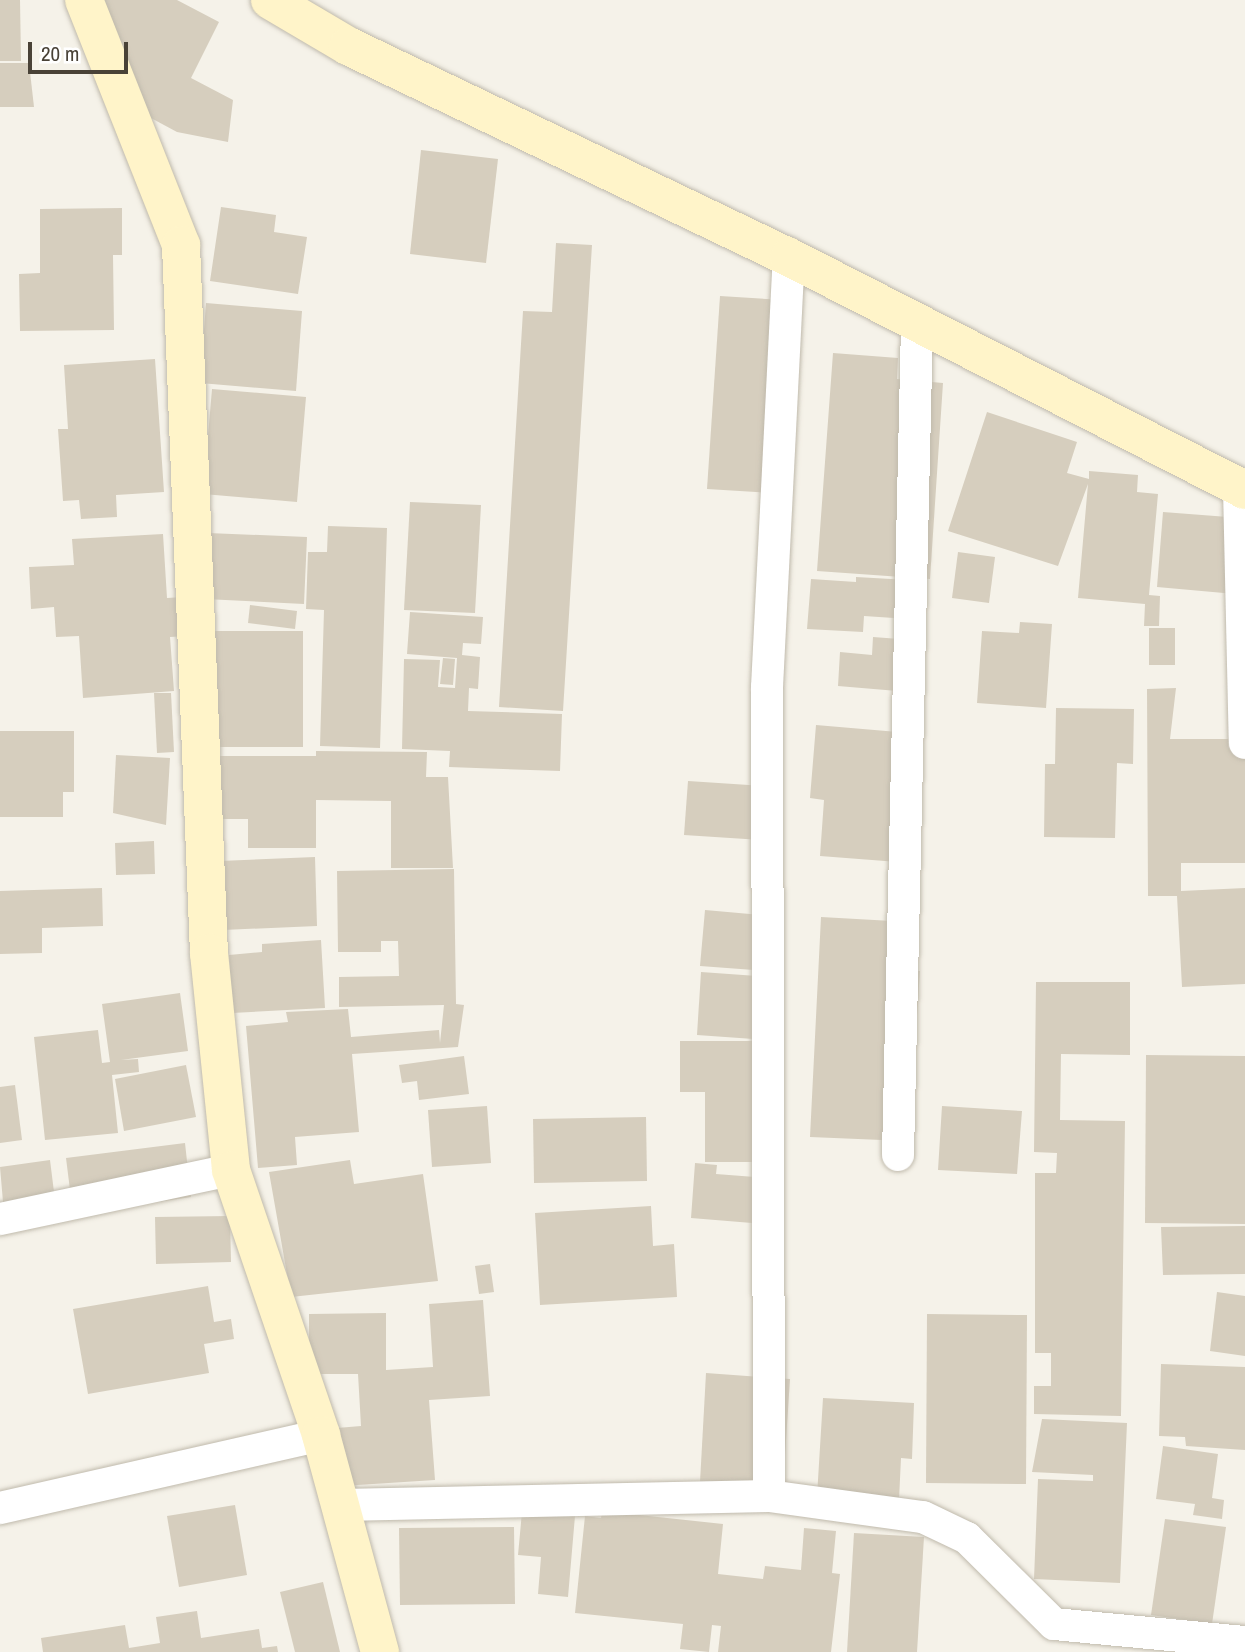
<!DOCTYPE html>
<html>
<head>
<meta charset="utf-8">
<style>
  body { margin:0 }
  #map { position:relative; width:1245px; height:1652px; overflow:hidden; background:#f5f2e9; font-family:"Archivo Narrow",sans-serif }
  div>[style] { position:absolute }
  .building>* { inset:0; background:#d6cebe }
  .roads { filter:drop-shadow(0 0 2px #c0baac) drop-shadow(0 0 2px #c0baac) }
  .street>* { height:32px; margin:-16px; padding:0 16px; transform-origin:16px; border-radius:16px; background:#fff }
  .secondary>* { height:38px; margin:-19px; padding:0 19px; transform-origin:19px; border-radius:19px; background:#fff4c9 }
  span { translate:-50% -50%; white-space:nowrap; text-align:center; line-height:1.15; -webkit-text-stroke:6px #fff; paint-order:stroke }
  .scale { position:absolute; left:28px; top:42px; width:100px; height:32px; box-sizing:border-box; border:4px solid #494237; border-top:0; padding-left:9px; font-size:21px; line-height:24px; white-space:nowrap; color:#494237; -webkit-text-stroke:5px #fff; paint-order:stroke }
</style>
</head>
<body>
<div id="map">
  <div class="building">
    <i style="clip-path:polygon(0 0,20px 0,21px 61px,0 61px)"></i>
    <i style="clip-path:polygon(103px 0,177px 0,219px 22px,191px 78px,233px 100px,228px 142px,177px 132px,123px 103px)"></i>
    <i style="clip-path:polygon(0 63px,29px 63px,34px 107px,0 107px)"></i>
    <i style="clip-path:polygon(421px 150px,498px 159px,486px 263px,410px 254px)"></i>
    <i style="clip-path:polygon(221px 207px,276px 215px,274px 232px,307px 237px,298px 294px,210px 281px)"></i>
    <i style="clip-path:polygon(122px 208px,122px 255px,113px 255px,114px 330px,20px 331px,19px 274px,40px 273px,40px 209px)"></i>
    <i style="clip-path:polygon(556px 243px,592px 245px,563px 711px,499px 707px,523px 311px,552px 312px)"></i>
    <i style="clip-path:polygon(720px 296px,800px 301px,788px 494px,707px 489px)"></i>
    <i style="clip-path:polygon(206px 303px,302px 311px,296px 391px,200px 383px)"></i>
    <i style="clip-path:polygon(833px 353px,898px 358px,897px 379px,943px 383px,930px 579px,817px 571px)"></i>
    <i style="clip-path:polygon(155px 359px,164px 492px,116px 495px,117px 517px,81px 519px,79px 500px,63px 501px,58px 429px,68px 429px,64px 365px)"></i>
    <i style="clip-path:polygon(212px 389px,306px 397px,297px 502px,203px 494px)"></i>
    <i style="clip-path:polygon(987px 412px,1077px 442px,1067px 473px,1089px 479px,1089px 471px,1138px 475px,1137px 492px,1158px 494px,1149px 595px,1160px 596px,1159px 626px,1144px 626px,1145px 604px,1078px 598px,1088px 484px,1058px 566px,948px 531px)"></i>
    <i style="clip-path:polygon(410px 502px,481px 505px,475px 613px,404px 610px)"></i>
    <i style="clip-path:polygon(1163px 512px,1241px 518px,1235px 594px,1157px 587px)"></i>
    <i style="clip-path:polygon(328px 526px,387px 528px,380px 748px,320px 746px,324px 610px,306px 609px,308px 552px,327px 552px)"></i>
    <i style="clip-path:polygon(208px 533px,307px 537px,304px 604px,205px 599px)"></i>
    <i style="clip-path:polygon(163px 534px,167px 598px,183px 597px,186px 636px,170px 637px,174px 691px,83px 698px,79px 636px,56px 637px,54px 607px,31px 609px,29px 567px,74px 565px,72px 539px)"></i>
    <i style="clip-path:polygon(958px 552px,995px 557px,989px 603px,952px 598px)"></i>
    <i style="clip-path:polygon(856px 577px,926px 581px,924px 620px,864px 616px,863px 632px,807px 629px,811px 579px,856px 582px)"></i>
    <i style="clip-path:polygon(250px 605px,297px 611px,295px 629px,248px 623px)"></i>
    <i style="clip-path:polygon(410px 612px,483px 617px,481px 644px,463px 643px,462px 655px,480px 657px,478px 689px,469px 688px,468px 711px,562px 714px,560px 771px,449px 767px,450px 751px,402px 749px,404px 659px,440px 660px,438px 687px,455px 688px,457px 658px,407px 654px)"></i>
    <i style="clip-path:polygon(1020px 622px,1052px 624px,1046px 708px,977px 703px,982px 631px,1019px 633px)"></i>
    <i style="clip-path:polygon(1149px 628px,1175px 628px,1175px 665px,1149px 665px)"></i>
    <i style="clip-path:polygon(212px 631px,303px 631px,303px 747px,212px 747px)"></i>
    <i style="clip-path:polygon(873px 637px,926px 641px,921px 693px,838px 686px,840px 652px,872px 655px)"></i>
    <i style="clip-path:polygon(443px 658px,455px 659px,453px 685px,440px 684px)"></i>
    <i style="clip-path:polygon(1176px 688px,1170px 739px,1245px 739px,1245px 863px,1181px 863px,1181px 891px,1245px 888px,1245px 984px,1182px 987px,1177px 896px,1148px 896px,1147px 689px)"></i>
    <i style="clip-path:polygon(154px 693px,171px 693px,174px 752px,157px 753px)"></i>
    <i style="clip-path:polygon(1056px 708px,1134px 709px,1133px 764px,1117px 763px,1115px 838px,1044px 837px,1045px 764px,1055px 764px)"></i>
    <i style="clip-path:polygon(816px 725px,921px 734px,911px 863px,820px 856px,824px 800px,810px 798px)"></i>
    <i style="clip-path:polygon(0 731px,74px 731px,74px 792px,63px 792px,63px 817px,0 817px)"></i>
    <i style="clip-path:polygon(316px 751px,427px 752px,426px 777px,448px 777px,453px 868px,391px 868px,391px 801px,316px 800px,316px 848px,248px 848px,248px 819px,212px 819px,212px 756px,316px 756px)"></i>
    <i style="clip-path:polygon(116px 755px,170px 758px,166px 825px,113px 813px)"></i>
    <i style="clip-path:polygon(688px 781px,765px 786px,761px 840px,684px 835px)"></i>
    <i style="clip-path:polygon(154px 841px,155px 874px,116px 875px,115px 843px)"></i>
    <i style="clip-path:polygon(315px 857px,317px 926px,223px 930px,220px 861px)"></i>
    <i style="clip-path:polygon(454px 869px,456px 1004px,464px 1005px,458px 1047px,352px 1054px,359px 1132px,295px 1137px,297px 1165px,258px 1168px,246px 1026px,288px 1022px,286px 1012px,348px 1009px,351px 1037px,439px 1030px,440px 1043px,444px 1005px,339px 1007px,339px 977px,399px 976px,398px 941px,381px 941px,381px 952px,338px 952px,337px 871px)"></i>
    <i style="clip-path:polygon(102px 888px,103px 926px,42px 928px,42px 953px,0 954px,0 891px)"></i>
    <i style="clip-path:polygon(705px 910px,783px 917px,779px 972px,700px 966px)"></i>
    <i style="clip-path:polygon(821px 917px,892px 921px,903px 970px,920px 971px,917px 1016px,895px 1015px,882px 1140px,810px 1137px)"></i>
    <i style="clip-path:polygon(321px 940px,325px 1008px,232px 1013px,229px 955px,262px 952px,262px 944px)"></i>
    <i style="clip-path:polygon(701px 972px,773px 977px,769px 1040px,697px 1035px)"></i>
    <i style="clip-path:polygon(1036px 982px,1130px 982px,1130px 1055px,1061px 1054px,1060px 1120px,1125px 1121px,1121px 1416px,1034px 1414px,1034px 1386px,1051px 1386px,1051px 1353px,1035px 1353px,1035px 1173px,1056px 1173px,1057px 1153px,1034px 1152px)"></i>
    <i style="clip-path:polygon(180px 993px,188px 1051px,121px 1060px,138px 1059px,139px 1072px,112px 1075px,118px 1133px,45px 1140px,34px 1037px,98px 1030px,102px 1063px,110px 1062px,102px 1004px)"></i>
    <i style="clip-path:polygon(680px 1041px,756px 1041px,755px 1162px,705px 1162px,705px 1092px,680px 1092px)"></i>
    <i style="clip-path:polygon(1146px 1055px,1245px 1056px,1245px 1224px,1145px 1223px)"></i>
    <i style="clip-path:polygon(464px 1056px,469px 1094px,419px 1100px,417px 1081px,402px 1083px,399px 1065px)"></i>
    <i style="clip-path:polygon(186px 1065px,196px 1117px,124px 1131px,115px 1079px)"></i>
    <i style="clip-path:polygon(15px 1085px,22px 1140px,0 1143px,0 1087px)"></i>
    <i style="clip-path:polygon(487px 1106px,491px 1163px,432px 1167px,428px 1110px)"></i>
    <i style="clip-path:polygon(942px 1106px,1022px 1111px,1017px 1174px,938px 1170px)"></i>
    <i style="clip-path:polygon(646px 1117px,647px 1181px,534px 1183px,533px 1119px)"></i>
    <i style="clip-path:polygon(185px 1143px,191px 1197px,5px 1225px,0 1167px,50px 1160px,54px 1192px,70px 1190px,66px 1158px)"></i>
    <i style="clip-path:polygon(350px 1160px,354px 1184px,423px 1174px,438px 1281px,291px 1297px,269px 1172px)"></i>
    <i style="clip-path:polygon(695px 1163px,717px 1165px,716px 1174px,755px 1177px,752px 1223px,691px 1218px)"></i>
    <i style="clip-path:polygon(651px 1206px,653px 1246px,674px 1244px,677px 1297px,540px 1305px,535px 1213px)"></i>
    <i style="clip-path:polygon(230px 1216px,231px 1262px,156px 1264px,155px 1217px)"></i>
    <i style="clip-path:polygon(1245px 1226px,1245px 1274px,1163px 1275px,1161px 1227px)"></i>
    <i style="clip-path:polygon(490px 1264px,494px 1292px,479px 1294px,475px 1266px)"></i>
    <i style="clip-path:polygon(208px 1286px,214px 1322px,231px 1319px,234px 1339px,204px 1344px,209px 1373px,88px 1394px,73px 1309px)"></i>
    <i style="clip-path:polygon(1217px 1292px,1245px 1296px,1245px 1356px,1210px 1351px)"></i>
    <i style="clip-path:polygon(483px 1300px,490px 1396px,429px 1400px,435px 1480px,342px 1486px,337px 1428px,361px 1426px,358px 1374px,309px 1374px,309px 1314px,386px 1313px,386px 1370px,433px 1367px,429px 1304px)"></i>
    <i style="clip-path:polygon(927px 1314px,1027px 1315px,1026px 1484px,926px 1483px)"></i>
    <i style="clip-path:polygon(1161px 1364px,1245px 1367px,1245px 1450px,1186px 1446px,1185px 1437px,1159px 1436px)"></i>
    <i style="clip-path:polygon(706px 1373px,790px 1379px,783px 1487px,700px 1482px)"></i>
    <i style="clip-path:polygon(823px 1398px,914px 1403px,912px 1459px,901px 1458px,899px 1500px,817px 1496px)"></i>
    <i style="clip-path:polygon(1042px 1419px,1127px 1423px,1120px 1583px,1034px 1579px,1038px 1479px,1093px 1481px,1093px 1475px,1032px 1472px)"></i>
    <i style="clip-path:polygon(1163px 1446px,1218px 1454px,1212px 1498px,1224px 1500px,1222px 1519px,1193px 1515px,1195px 1504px,1156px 1499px)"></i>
    <i style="clip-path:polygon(235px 1505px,247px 1575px,179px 1587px,167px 1516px)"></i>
    <i style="clip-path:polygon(602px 1511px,723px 1524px,718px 1574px,763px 1579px,765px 1566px,801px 1570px,804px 1528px,836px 1531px,832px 1573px,840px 1574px,831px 1652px,718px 1652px,721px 1626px,712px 1625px,709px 1652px,680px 1649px,683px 1624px,575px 1613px,585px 1516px,601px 1518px)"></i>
    <i style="clip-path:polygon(522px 1512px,575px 1516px,568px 1597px,538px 1594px,541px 1557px,518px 1555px)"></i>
    <i style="clip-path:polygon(1165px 1519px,1226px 1527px,1212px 1624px,1151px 1615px)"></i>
    <i style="clip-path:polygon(514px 1527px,515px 1604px,400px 1605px,399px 1528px)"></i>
    <i style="clip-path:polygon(854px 1533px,924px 1537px,917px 1652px,847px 1652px)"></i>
    <i style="clip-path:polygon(323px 1582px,340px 1652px,295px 1652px,280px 1592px)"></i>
    <i style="clip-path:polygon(197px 1611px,201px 1638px,259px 1629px,262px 1648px,277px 1646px,278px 1652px,43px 1652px,41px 1638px,125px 1625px,129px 1648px,160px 1643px,156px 1617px)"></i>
  </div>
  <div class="roads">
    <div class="street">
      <i style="left:1239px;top:488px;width:255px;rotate:88.7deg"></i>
      <i style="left:898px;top:1155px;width:832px;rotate:-88.69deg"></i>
      <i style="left:0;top:1219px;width:236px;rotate:-12deg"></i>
      <i style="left:769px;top:1496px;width:809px;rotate:-90.14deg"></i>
      <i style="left:767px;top:687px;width:431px;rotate:-87.1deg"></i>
      <i style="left:342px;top:1505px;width:427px;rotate:-1.2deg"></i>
      <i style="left:769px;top:1496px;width:155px;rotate:7.8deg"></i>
      <i style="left:923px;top:1517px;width:49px;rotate:25.5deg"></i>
      <i style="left:967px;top:1538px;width:122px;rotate:44.7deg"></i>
      <i style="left:1054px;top:1624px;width:192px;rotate:5.4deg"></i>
      <i style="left:0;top:1508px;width:329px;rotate:-12.8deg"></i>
    </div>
    <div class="secondary">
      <i style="left:84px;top:0;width:264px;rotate:68.4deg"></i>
      <i style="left:181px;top:245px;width:709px;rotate:87.74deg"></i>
      <i style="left:209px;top:953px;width:218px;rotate:84.2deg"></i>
      <i style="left:231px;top:1170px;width:280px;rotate:71.2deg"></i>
      <i style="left:321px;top:1435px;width:225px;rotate:74.8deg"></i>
      <i style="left:270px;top:0;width:91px;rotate:30.5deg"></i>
      <i style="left:348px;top:46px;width:489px;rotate:25.6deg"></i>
      <i style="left:789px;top:257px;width:512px;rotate:27.07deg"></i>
    </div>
  </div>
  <div class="scale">20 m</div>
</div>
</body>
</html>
